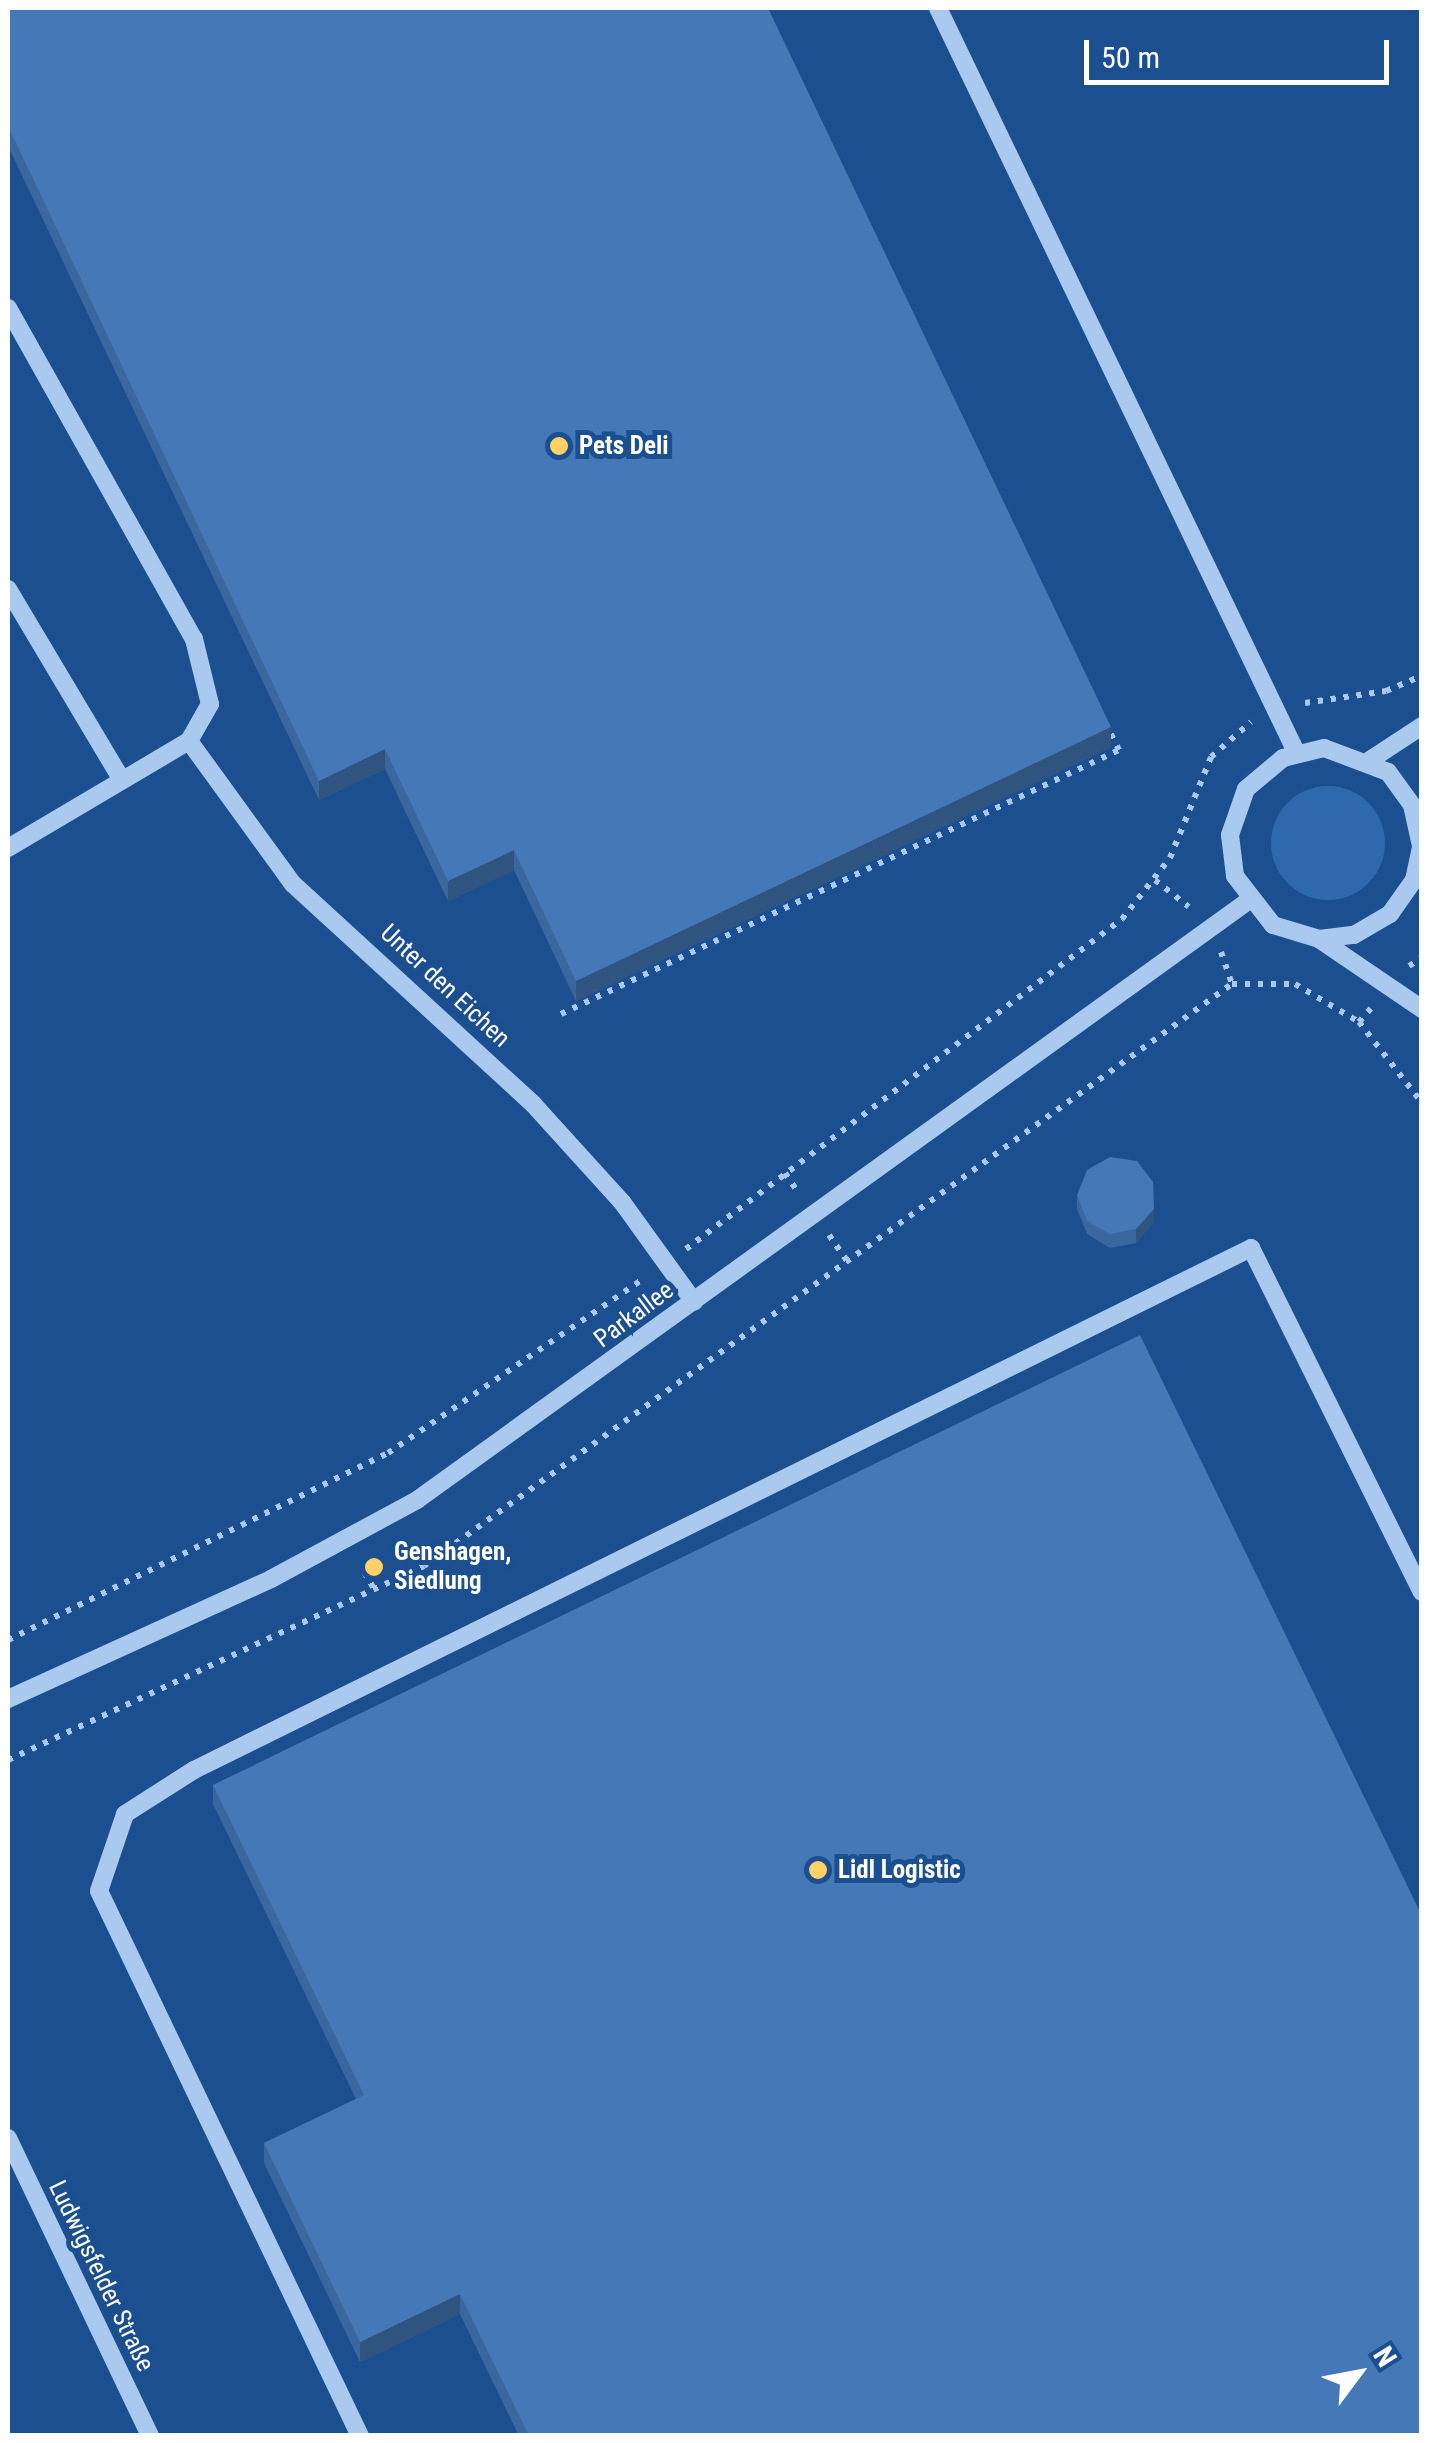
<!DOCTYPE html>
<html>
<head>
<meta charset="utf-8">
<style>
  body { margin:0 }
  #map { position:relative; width:1429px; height:2443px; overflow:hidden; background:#1b4f8f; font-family:"Roboto Condensed",sans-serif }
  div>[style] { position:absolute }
  .green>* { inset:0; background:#2e69ad }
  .round { border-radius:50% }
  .path>* { height:6px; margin-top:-3px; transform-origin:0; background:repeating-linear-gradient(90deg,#a9c9ee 0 5px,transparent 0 13px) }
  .minor>* { height:18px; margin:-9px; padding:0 9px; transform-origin:9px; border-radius:9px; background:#a9c9ee }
  .wall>* { inset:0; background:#3a679d }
  .shaded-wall>* { inset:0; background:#305480 }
  .building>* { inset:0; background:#4478b7 }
  .dots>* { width:28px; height:28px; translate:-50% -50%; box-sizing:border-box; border:5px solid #1b4f8f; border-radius:50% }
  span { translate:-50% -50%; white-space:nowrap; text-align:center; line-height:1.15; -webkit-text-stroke:10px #1b4f8f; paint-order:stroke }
  .poi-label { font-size:25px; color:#fff; font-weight:700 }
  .left { translate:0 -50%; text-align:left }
  .street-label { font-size:25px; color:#fff }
  .frame { position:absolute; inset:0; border:10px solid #fff; pointer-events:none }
  .north { position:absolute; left:1309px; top:2323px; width:100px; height:100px; -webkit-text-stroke:8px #1b4f8f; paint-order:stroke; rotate:58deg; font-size:28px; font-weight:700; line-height:40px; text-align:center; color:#fff }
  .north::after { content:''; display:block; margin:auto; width:35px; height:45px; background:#fff; clip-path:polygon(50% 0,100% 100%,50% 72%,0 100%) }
  .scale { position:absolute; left:1084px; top:40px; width:305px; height:45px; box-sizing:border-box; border:5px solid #fff; border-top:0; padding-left:12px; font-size:30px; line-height:35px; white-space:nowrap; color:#fff; -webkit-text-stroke:8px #1b4f8f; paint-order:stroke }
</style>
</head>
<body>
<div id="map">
  <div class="green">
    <i class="round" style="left:1271px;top:786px;width:114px;height:114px"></i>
  </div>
  <div class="path">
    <i style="left:1305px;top:703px;width:82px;rotate:-8.4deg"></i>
    <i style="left:1386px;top:691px;width:39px;rotate:-23deg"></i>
    <i style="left:1155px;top:880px;width:43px;rotate:38.5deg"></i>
    <i style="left:1221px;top:952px;width:34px;rotate:71deg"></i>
    <i style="left:1409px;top:966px;width:15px;rotate:-32deg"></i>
    <i style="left:561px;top:1014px;width:617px;rotate:-25.32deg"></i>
    <i style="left:1119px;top:750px;width:27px;rotate:-117deg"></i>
    <i style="left:1359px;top:1022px;width:103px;rotate:52.1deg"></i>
    <i style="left:785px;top:1173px;width:23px;rotate:56deg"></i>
    <i style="left:829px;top:1235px;width:32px;rotate:55deg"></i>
    <i style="left:686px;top:1249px;width:547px;rotate:-37.12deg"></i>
    <i style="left:1122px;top:919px;width:78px;rotate:-51.8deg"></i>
    <i style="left:1170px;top:858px;width:109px;rotate:-67.9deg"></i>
    <i style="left:1211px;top:757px;width:53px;rotate:-41.2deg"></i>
    <i style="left:364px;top:1572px;width:23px;rotate:59deg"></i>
    <i style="left:8px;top:1640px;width:424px;rotate:-26.2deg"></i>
    <i style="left:388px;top:1453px;width:309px;rotate:-34.3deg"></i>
    <i style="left:8px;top:1760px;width:459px;rotate:-25deg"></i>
    <i style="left:424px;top:1566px;width:996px;rotate:-35.77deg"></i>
    <i style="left:1232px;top:984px;width:63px"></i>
    <i style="left:1295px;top:984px;width:74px;rotate:30.7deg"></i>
    <i style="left:1359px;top:1022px;width:18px;rotate:-49deg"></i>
  </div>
  <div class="minor">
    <i style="left:938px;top:8px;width:826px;rotate:64.3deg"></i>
    <i style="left:8px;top:308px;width:380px;rotate:60.7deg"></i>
    <i style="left:194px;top:639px;width:67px;rotate:76.2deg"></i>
    <i style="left:210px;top:704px;width:43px;rotate:119.6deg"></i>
    <i style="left:189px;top:741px;width:177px;rotate:54deg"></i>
    <i style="left:293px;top:884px;width:326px;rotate:42.5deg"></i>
    <i style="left:533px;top:1104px;width:132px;rotate:47.8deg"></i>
    <i style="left:622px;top:1202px;width:123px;rotate:54.2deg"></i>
    <i style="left:8px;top:589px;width:222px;rotate:59.2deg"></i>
    <i style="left:1370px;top:760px;width:62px;rotate:-33.2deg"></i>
    <i style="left:8px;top:848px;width:210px;rotate:-30.6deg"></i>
    <i style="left:1319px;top:939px;width:35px;rotate:-7deg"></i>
    <i style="left:1354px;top:935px;width:42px;rotate:-30.3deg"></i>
    <i style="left:1390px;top:914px;width:42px;rotate:-54.8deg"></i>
    <i style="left:1414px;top:880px;width:35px;rotate:-78deg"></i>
    <i style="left:1421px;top:846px;width:42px;rotate:-102.4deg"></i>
    <i style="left:1412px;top:805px;width:41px;rotate:-126deg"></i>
    <i style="left:1388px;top:772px;width:68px;rotate:-159.4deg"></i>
    <i style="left:1324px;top:748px;width:42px;rotate:166.3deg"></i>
    <i style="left:1283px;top:758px;width:48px;rotate:140deg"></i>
    <i style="left:1246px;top:789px;width:49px;rotate:109.2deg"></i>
    <i style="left:1230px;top:835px;width:41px;rotate:83deg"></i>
    <i style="left:1235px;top:876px;width:62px;rotate:52.2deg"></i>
    <i style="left:1273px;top:925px;width:48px;rotate:16.9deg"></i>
    <i style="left:1319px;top:939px;width:125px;rotate:34.2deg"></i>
    <i style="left:8px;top:1699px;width:289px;rotate:-24.5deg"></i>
    <i style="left:271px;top:1579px;width:166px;rotate:-28.4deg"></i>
    <i style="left:417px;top:1500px;width:1024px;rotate:-35.78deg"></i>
    <i style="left:8px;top:2138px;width:330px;rotate:64.5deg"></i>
    <i style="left:360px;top:2436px;width:604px;rotate:-115.59deg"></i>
    <i style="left:99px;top:1891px;width:81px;rotate:-71.3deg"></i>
    <i style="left:125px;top:1814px;width:82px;rotate:-32.5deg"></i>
    <i style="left:194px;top:1770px;width:1179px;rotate:-26.28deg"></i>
    <i style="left:1251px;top:1248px;width:384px;rotate:63.6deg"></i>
  </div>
  <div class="wall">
    <i style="clip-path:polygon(8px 8px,1111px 747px,576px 1001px,514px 870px,448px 901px,385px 769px,319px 800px,8px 146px)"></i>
    <i style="clip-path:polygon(1077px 1195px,1154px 1222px,1136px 1243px,1110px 1248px,1087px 1234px,1077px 1209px)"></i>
    <i style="clip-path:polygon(213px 1785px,1422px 2436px,519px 2436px,460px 2314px,360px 2362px,264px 2163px,264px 2143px,356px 2099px,213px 1804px)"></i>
  </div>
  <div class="shaded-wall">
    <i style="clip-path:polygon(1111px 727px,1111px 747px,576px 1001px,576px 981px)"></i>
    <i style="clip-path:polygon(385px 749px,385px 769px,319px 800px,319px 781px)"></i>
    <i style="clip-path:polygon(514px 850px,514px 870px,448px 901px,448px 881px)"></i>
    <i style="clip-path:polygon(1154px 1209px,1154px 1222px,1136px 1243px,1136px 1229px)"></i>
    <i style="clip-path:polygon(460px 2294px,460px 2314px,360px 2362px,360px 2342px)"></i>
  </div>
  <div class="building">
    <i style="clip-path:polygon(8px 8px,768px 8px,1111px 727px,576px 981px,514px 850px,448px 881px,385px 749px,319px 781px,8px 126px)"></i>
    <i style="clip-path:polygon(1110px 1157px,1137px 1161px,1153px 1182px,1154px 1209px,1136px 1229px,1110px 1234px,1087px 1221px,1077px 1195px,1087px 1170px)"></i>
    <i style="clip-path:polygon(1140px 1335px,1422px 1916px,1422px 2436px,529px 2436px,460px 2294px,360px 2342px,264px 2143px,364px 2095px,213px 1785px)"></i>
  </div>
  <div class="dots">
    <i style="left:559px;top:446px;background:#ffd166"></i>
    <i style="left:374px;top:1567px;background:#ffd166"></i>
    <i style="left:818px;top:1870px;background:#ffd166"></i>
  </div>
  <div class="poi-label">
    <span class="left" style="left:579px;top:446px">Pets Deli</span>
    <span class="left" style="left:394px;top:1567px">Genshagen,<br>Siedlung</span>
    <span class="left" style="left:838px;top:1870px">Lidl Logistic</span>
  </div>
  <div class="street-label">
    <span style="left:445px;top:986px;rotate:43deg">Unter den Eichen</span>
    <span style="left:634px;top:1315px;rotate:-37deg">Parkallee</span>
    <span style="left:101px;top:2276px;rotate:64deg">Ludwigsfelder Straße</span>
  </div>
  <div class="frame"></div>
  <div class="north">N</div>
  <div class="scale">50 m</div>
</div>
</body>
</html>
